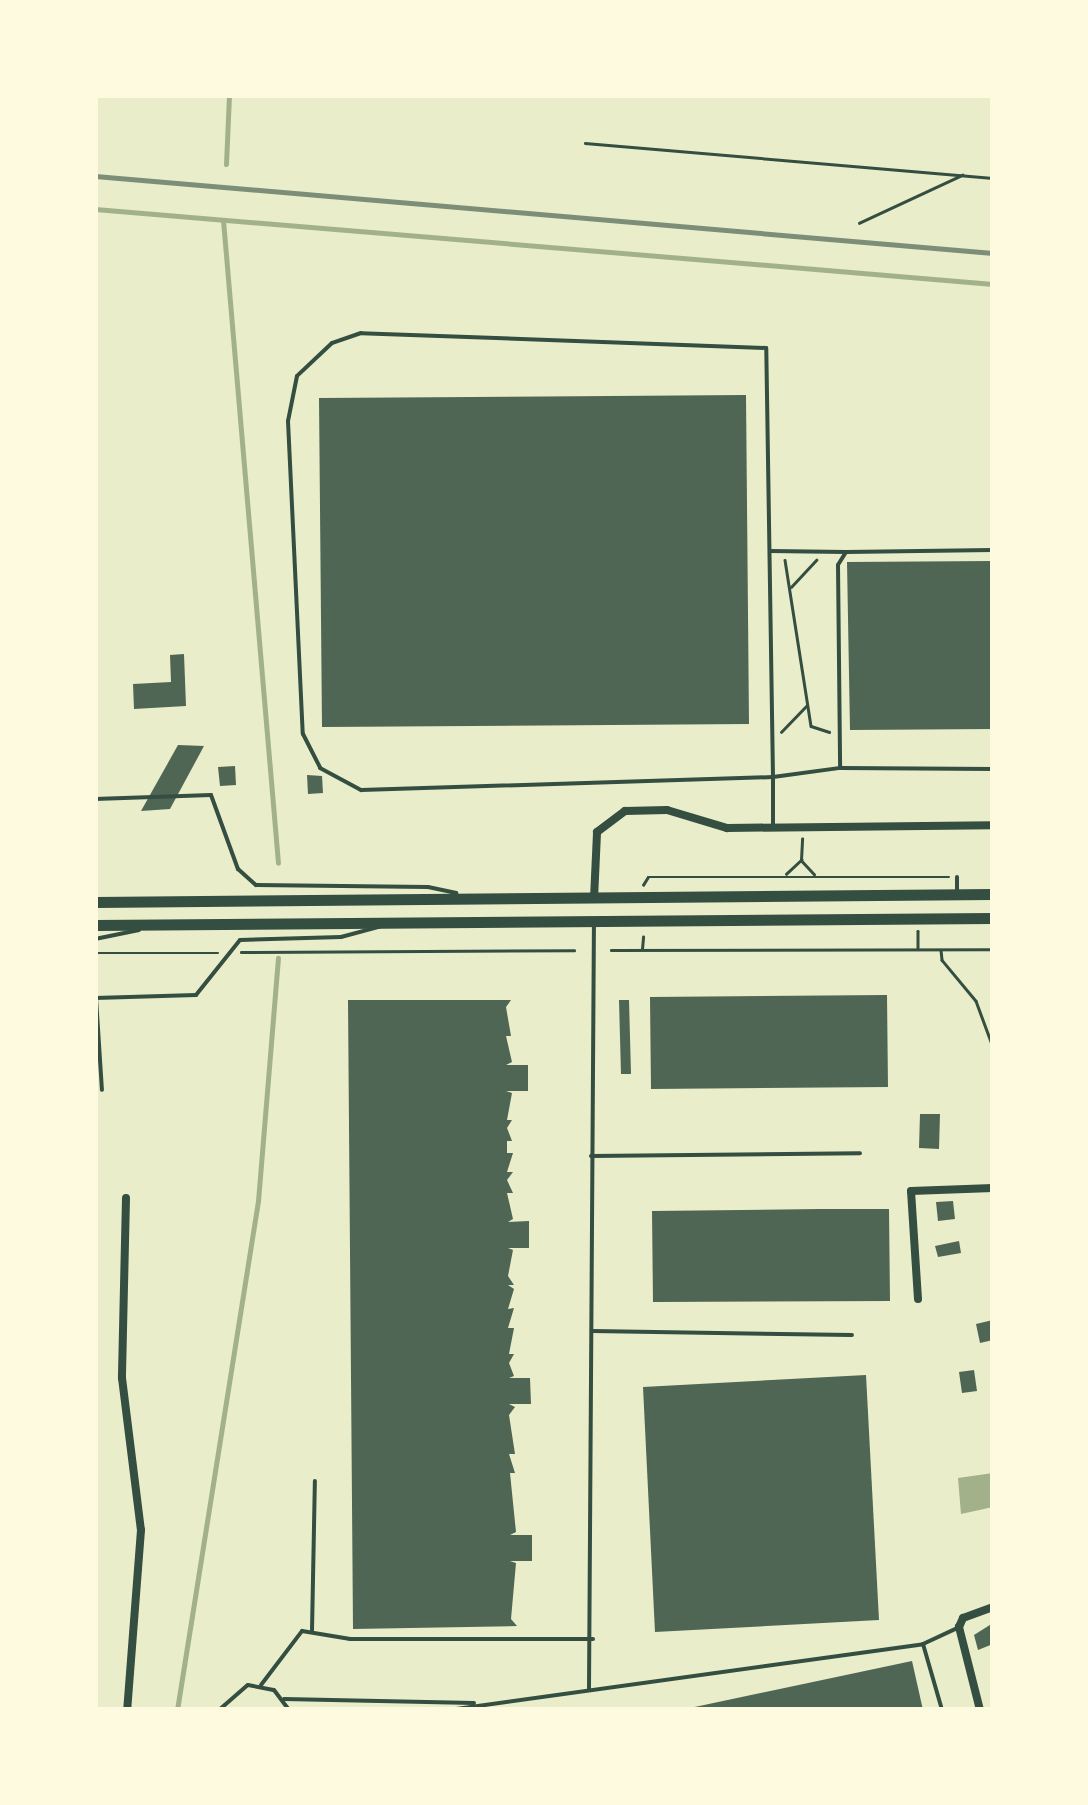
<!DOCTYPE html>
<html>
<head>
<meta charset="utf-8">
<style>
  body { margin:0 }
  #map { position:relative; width:1088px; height:1805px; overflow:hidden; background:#e9edc9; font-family:"DejaVu Sans",sans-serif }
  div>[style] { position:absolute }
  .water>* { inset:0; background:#a3b18a }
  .stream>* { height:5px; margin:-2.5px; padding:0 2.5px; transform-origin:2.5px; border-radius:2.5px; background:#a3b18a }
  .building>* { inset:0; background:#4f6655 }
  .path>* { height:2.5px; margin:-1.25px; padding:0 1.25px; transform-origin:1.25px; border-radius:1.25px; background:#344e41 }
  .service>* { height:4px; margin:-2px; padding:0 2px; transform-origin:2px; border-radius:2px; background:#344e41 }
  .minor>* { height:8px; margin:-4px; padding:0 4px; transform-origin:4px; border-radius:4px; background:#344e41 }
  .trunk>* { height:11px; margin:-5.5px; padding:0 5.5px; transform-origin:5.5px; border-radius:5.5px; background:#344e41 }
  .rail>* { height:5px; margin:-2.5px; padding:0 2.5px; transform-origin:2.5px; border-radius:2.5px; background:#7c8e77 }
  span { translate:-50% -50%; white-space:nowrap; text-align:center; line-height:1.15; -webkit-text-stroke:9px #fefae0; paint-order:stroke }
  .frame { position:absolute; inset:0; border:98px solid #fefae0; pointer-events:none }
</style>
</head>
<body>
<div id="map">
  <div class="water">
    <i style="clip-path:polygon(993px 1473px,993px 1507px,961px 1514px,958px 1478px)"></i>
  </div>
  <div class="stream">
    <i style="left:226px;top:164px;width:69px;rotate:-87.5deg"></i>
    <i style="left:95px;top:209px;width:901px;rotate:4.77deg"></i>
    <i style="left:223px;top:220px;width:645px;rotate:85.11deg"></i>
    <i style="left:177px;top:1710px;width:515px;rotate:-80.96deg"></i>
    <i style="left:258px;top:1201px;width:244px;rotate:-85.3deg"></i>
  </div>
  <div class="building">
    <i style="clip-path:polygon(746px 395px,749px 724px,322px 727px,319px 398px)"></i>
    <i style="clip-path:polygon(993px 561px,993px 729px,850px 730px,847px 562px)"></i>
    <i style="clip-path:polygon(184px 654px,186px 706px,134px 709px,133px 684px,171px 682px,170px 655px)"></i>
    <i style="clip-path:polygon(178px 745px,204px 746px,170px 809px,141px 811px)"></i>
    <i style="clip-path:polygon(235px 766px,236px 785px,220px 786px,218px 767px)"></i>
    <i style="clip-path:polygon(307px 775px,322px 776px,323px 793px,308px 794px)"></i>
    <i style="clip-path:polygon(887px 995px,888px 1087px,651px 1089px,650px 997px)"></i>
    <i style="clip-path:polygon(348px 1000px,511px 1000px,506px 1007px,511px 1036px,506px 1036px,512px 1062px,506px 1065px,528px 1065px,528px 1091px,506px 1091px,512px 1093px,507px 1120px,512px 1120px,507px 1128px,512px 1141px,507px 1141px,507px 1153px,513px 1153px,507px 1172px,513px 1172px,507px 1180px,513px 1193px,507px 1193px,513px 1219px,508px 1222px,529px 1221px,529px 1248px,508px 1248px,513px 1250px,508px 1276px,514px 1285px,508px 1285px,514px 1289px,508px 1309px,514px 1308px,508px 1328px,514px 1328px,509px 1354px,514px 1354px,509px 1363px,514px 1376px,509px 1378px,530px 1378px,531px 1404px,509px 1404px,515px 1407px,509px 1415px,515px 1454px,509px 1454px,515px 1473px,510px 1473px,516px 1532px,510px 1535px,532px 1535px,532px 1561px,510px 1561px,516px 1563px,511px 1619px,517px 1626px,353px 1629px)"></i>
    <i style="clip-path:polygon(619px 1000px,629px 1000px,631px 1074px,621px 1074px)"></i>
    <i style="clip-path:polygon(920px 1114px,940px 1114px,939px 1149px,919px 1148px)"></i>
    <i style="clip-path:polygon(953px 1201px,955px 1219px,938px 1221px,936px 1202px)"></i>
    <i style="clip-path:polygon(820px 1209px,889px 1209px,890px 1301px,653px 1302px,652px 1211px)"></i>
    <i style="clip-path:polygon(959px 1241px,961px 1253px,938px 1257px,935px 1246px)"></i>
    <i style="clip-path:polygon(993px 1320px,993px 1340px,980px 1343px,976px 1324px)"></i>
    <i style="clip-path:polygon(974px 1370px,977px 1391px,962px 1393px,959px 1372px)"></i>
    <i style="clip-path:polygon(866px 1375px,879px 1620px,655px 1632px,643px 1387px)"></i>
    <i style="clip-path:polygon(993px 1623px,993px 1644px,978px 1650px,974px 1635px)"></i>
    <i style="clip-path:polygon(912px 1661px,923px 1710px,690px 1710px,690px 1708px)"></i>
  </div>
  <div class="path">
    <i style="left:585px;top:143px;width:409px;rotate:4.9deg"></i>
    <i style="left:859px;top:223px;width:114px;rotate:-25deg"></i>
    <i style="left:785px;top:560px;width:168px;rotate:81.1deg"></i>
    <i style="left:811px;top:726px;width:19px;rotate:18deg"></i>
    <i style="left:791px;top:587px;width:37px;rotate:-47deg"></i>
    <i style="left:781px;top:732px;width:36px;rotate:-46deg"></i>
    <i style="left:802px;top:861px;width:18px;rotate:47deg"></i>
    <i style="left:786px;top:874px;width:21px;rotate:-43deg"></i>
    <i style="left:801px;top:860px;width:21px;rotate:-87deg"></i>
    <i style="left:643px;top:885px;width:9px;rotate:-58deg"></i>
    <i style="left:648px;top:877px;width:301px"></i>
    <i style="left:918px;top:931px;width:17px;rotate:90deg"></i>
    <i style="left:642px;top:949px;width:12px;rotate:-85deg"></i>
    <i style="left:611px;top:950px;width:382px;rotate:-0.1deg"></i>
    <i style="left:941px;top:950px;width:10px;rotate:84deg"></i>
    <i style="left:942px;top:960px;width:53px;rotate:50.3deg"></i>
    <i style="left:976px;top:1001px;width:49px;rotate:69.7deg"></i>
    <i style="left:241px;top:952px;width:333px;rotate:-0.3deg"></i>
    <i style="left:95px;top:953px;width:123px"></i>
  </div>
  <div class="service">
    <i style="left:993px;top:550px;width:147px;rotate:179.2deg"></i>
    <i style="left:846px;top:552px;width:15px;rotate:122deg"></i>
    <i style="left:838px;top:565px;width:203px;rotate:89.4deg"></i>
    <i style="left:840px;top:768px;width:153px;rotate:0.4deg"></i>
    <i style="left:770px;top:551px;width:76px;rotate:0.8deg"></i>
    <i style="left:95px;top:799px;width:116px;rotate:-2deg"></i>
    <i style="left:211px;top:795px;width:79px;rotate:70deg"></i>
    <i style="left:238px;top:869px;width:24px;rotate:42deg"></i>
    <i style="left:256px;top:885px;width:172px;rotate:0.7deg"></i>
    <i style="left:428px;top:887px;width:29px;rotate:12deg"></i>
    <i style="left:773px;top:829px;width:52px;rotate:-90deg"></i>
    <i style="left:773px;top:777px;width:429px;rotate:-90.9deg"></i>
    <i style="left:766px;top:348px;width:405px;rotate:-177.9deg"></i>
    <i style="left:361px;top:333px;width:31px;rotate:161deg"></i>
    <i style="left:332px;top:343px;width:48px;rotate:136.7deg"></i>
    <i style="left:297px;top:376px;width:46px;rotate:101.3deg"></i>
    <i style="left:288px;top:421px;width:313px;rotate:87.3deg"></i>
    <i style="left:303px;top:734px;width:38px;rotate:63deg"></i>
    <i style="left:320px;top:768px;width:47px;rotate:28.2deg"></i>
    <i style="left:361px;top:790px;width:412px;rotate:-1.8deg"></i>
    <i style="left:773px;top:777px;width:68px;rotate:-7.7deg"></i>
    <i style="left:957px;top:889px;width:12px;rotate:-90deg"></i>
    <i style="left:95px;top:939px;width:45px;rotate:-11.6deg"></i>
    <i style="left:95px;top:998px;width:101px;rotate:-1.7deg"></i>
    <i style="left:196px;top:995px;width:70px;rotate:-51.3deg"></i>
    <i style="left:240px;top:940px;width:101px;rotate:-1.7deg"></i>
    <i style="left:341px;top:937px;width:42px;rotate:-15deg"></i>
    <i style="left:96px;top:998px;width:92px;rotate:86.3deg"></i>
    <i style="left:591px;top:1156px;width:269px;rotate:-0.6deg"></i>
    <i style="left:592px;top:1331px;width:260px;rotate:0.9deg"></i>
    <i style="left:312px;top:1631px;width:150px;rotate:-88.9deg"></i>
    <i style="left:923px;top:1644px;width:69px;rotate:73.9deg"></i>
    <i style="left:261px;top:1685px;width:68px;rotate:-52.8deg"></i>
    <i style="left:302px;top:1631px;width:49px;rotate:9.5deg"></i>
    <i style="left:350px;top:1639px;width:243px"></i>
    <i style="left:589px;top:1689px;width:767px;rotate:-89.63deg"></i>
    <i style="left:284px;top:1699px;width:190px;rotate:1.2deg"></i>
    <i style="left:219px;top:1710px;width:38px;rotate:-41deg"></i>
    <i style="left:248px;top:1685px;width:26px;rotate:11deg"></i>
    <i style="left:274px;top:1690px;width:25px;rotate:53deg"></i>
    <i style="left:449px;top:1710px;width:479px;rotate:-7.9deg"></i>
    <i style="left:923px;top:1644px;width:40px;rotate:-25deg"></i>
  </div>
  <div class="minor">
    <i style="left:594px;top:899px;width:67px;rotate:-87.4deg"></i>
    <i style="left:597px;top:832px;width:35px;rotate:-37deg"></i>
    <i style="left:625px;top:811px;width:42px;rotate:-1.4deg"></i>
    <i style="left:667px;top:810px;width:63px;rotate:16.7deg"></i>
    <i style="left:727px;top:828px;width:266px;rotate:-0.6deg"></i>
    <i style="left:126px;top:1198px;width:180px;rotate:91.3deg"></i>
    <i style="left:122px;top:1378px;width:153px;rotate:82.9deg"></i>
    <i style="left:141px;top:1530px;width:181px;rotate:94.4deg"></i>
    <i style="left:918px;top:1299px;width:108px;rotate:-93.7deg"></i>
    <i style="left:911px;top:1191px;width:82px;rotate:-2.1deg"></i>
    <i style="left:980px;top:1710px;width:86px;rotate:-104.2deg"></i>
    <i style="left:959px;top:1627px;width:10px;rotate:-66deg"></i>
    <i style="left:963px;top:1618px;width:32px;rotate:-20deg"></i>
  </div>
  <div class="trunk">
    <i style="left:95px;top:902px;width:898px;rotate:-0.51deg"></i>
    <i style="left:95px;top:925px;width:898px;rotate:-0.45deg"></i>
  </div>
  <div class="rail">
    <i style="left:95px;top:176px;width:901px;rotate:4.9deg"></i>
  </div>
  <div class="frame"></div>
</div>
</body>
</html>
